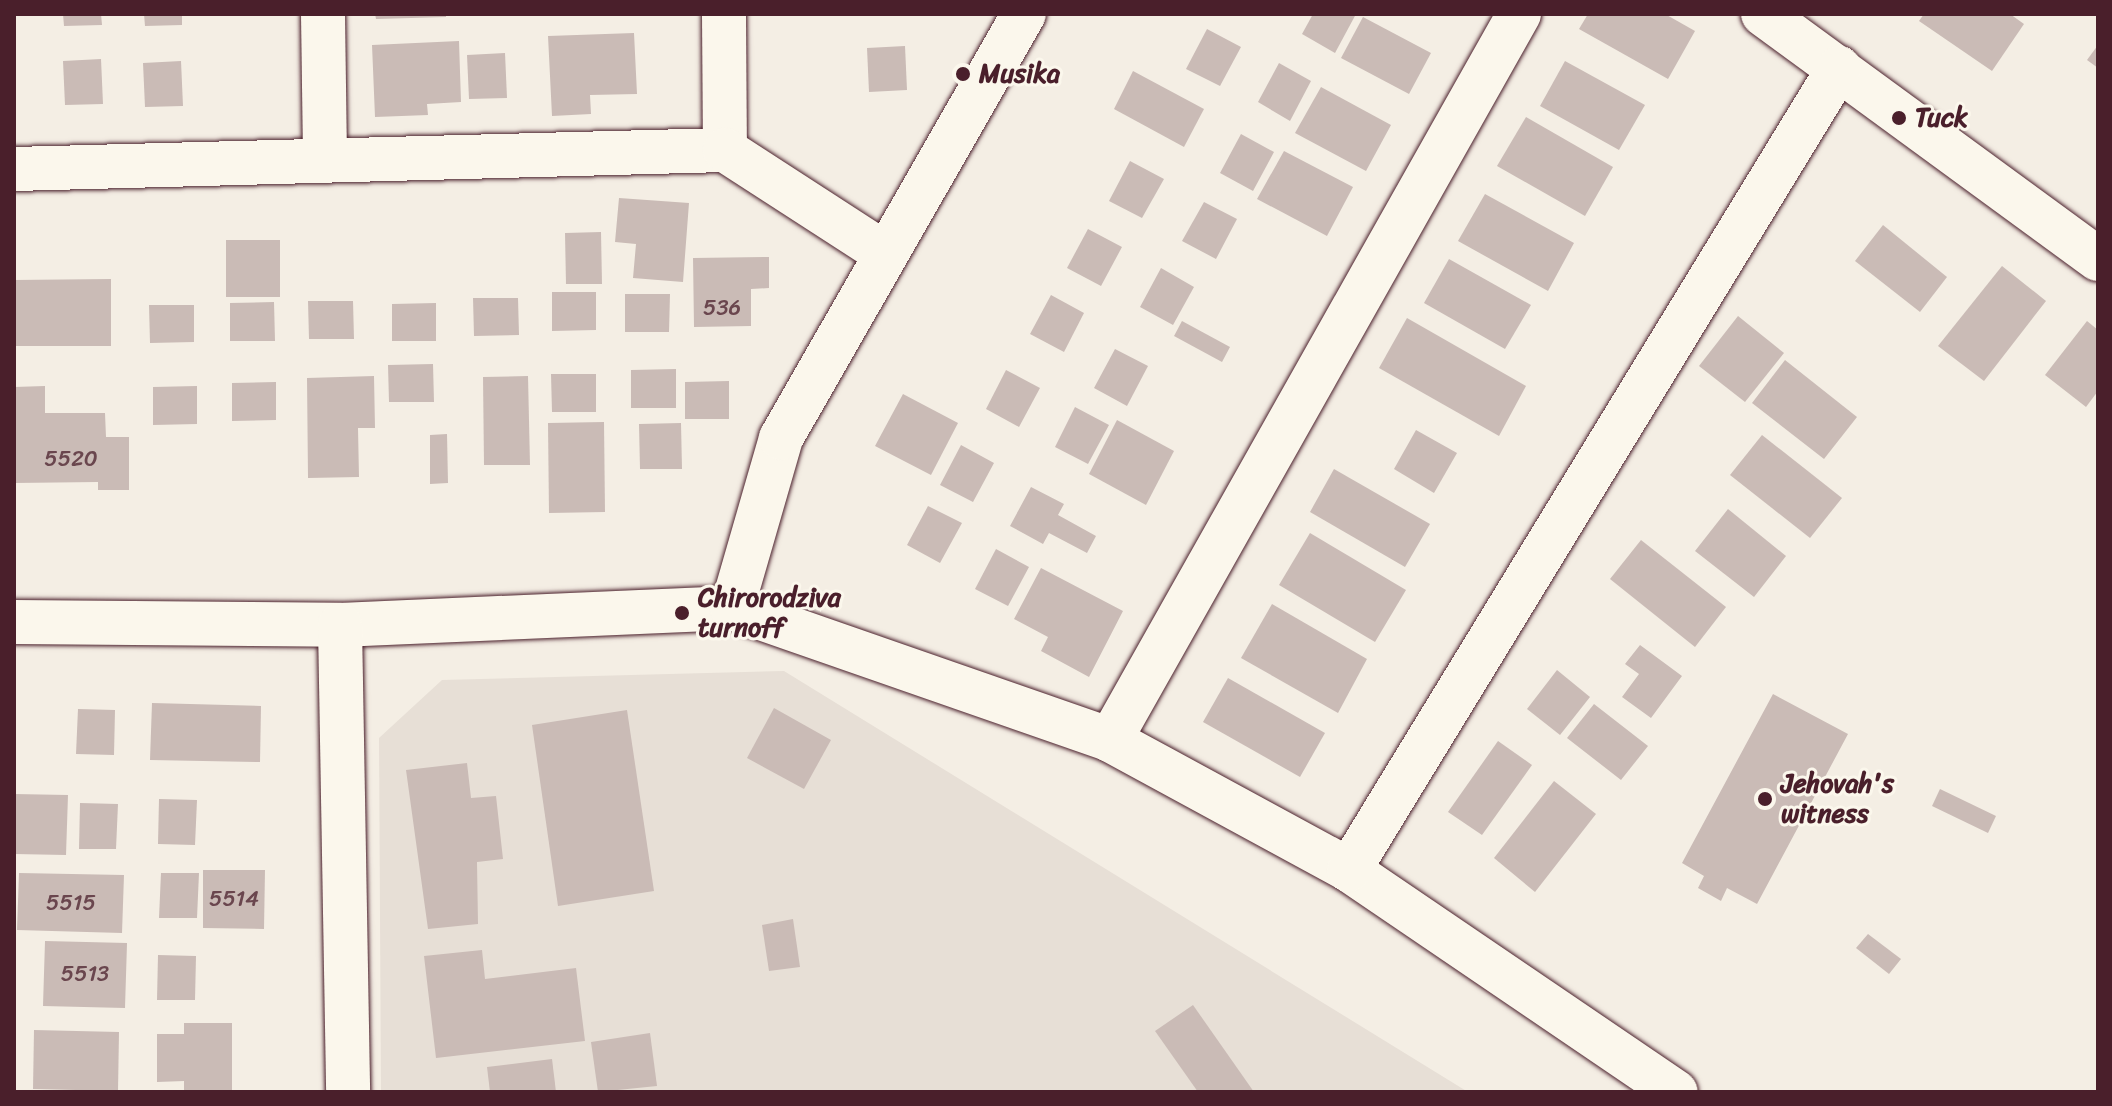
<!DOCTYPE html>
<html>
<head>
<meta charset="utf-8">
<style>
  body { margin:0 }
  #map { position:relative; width:2112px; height:1106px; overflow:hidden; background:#f4eee4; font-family:Sriracha,sans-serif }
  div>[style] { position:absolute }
  .built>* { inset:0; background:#e7dfd6 }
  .building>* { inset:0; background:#cabbb6 }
  .roads { filter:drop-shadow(0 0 2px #4a1f2b) drop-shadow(0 0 2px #4a1f2b) }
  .minor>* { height:44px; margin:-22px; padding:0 22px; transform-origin:22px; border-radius:22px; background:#fbf7ec }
  .dots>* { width:22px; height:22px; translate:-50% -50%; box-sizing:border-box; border:4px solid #fbf7ec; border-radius:50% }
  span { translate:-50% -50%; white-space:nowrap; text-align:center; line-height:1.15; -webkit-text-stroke:6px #fbf7ec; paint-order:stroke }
  .number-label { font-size:22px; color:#6a464e }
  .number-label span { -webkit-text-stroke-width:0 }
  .poi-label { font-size:26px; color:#4a1f2b; font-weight:700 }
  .left { translate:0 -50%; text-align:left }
  .frame { position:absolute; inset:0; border:16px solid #4a1f2b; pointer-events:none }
</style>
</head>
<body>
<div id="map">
  <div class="built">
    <i style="clip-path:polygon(784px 671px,1468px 1092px,381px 1092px,379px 738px,442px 680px)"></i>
  </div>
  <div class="building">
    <i style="clip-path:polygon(63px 14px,101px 14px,102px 25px,64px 26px)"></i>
    <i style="clip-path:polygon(144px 14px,182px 14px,182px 25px,145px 26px)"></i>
    <i style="clip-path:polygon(375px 14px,446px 14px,446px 17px,376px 19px)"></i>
    <i style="clip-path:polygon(1313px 14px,1356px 14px,1335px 53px,1302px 34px)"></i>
    <i style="clip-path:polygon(1588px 14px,1665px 14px,1695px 31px,1668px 79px,1579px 29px)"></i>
    <i style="clip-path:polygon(1924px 14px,2010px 14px,2024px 24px,1992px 71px,1919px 21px)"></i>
    <i style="clip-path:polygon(1363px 17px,1431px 53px,1409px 94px,1341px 58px)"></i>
    <i style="clip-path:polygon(1207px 29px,1241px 47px,1220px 86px,1186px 69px)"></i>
    <i style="clip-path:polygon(634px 33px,637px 94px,590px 95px,591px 114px,552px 116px,548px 36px)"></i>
    <i style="clip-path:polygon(459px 41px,461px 102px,427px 104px,428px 115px,375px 117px,372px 45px)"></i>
    <i style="clip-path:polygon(2098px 45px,2098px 68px,2087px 60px)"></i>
    <i style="clip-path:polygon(905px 46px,907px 90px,869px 92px,867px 48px)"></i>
    <i style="clip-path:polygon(505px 53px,507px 98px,469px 99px,467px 55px)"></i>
    <i style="clip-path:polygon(101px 59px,103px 104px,65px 105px,63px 61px)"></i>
    <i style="clip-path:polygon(181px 61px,183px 106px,145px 107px,143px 63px)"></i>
    <i style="clip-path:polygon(1565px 61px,1645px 105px,1619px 150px,1540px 106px)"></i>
    <i style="clip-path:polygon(1279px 63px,1311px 81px,1290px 121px,1258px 102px)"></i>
    <i style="clip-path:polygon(1133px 71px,1204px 109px,1184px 147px,1114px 109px)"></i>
    <i style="clip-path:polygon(1321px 87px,1391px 125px,1366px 171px,1295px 133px)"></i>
    <i style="clip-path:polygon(1526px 117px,1613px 167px,1585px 216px,1497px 166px)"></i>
    <i style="clip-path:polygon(1241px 134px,1274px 152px,1253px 191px,1220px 173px)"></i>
    <i style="clip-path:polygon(1284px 151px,1353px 187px,1327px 236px,1257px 199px)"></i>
    <i style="clip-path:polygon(1130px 161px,1164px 179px,1142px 218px,1109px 201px)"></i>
    <i style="clip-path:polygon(1485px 194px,1574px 243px,1548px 291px,1458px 241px)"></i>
    <i style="clip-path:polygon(619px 198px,689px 203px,683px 282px,633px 278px,636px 244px,615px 242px)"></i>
    <i style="clip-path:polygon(1204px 202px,1237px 219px,1216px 259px,1182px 241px)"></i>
    <i style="clip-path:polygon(1883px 225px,1947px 277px,1920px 312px,1855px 261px)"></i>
    <i style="clip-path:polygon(1088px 229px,1122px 247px,1101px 286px,1067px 268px)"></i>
    <i style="clip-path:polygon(601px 232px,602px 284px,566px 284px,565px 233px)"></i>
    <i style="clip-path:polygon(226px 240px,280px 240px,280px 297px,226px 297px)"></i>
    <i style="clip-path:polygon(769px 257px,769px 288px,751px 289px,751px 326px,694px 327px,693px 258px)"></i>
    <i style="clip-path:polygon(1449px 259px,1531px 305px,1505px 349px,1424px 303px)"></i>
    <i style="clip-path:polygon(2002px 266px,2046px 301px,1984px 381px,1938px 346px)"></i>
    <i style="clip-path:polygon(1161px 268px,1194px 287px,1173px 325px,1140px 307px)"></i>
    <i style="clip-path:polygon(111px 279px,111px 346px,14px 346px,14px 280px)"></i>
    <i style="clip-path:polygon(552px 292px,596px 292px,596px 330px,552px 331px)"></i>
    <i style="clip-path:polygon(625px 294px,670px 294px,669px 332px,625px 332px)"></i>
    <i style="clip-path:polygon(1051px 295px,1084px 313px,1064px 352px,1030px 334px)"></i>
    <i style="clip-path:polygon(473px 298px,518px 298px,519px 335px,474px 336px)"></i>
    <i style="clip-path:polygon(308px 301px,353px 301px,354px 339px,309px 339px)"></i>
    <i style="clip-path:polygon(274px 302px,275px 341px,230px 341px,230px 303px)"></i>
    <i style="clip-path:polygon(436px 303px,436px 341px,392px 341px,392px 304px)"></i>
    <i style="clip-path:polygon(149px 305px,194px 305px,194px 342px,150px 343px)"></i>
    <i style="clip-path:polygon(1738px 316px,1784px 353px,1745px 402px,1699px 366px)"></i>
    <i style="clip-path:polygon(1407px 318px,1526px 386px,1499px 436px,1379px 368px)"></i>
    <i style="clip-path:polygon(1182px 321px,1230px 347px,1222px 362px,1174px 336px)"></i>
    <i style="clip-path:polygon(2087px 321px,2098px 330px,2098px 391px,2086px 407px,2045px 375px)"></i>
    <i style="clip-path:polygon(1115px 349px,1148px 366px,1127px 406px,1094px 388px)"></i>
    <i style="clip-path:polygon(1785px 360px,1857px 417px,1824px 459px,1752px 403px)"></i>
    <i style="clip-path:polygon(433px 364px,434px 402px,389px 402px,388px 365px)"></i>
    <i style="clip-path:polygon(676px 369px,676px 408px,631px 408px,631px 370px)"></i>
    <i style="clip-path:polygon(1006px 370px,1040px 388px,1019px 427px,986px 409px)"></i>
    <i style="clip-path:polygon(551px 374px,596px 374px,596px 412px,552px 412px)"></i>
    <i style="clip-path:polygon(374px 376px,375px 428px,358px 428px,359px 477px,308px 478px,307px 378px)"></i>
    <i style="clip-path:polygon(528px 376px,530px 465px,484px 465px,483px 377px)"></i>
    <i style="clip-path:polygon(729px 381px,729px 419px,685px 419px,685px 382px)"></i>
    <i style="clip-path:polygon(276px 382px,276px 420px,232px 421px,232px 383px)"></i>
    <i style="clip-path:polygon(45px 386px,45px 413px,105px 413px,106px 437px,129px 437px,129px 490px,98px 490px,98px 482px,14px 483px,14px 387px)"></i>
    <i style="clip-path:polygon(197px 386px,197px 424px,153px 425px,153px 387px)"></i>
    <i style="clip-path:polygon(903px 394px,958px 423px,931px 475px,875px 446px)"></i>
    <i style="clip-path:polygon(1075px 407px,1109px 425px,1088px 464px,1055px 447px)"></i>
    <i style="clip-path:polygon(1117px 420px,1174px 451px,1146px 505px,1089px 474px)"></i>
    <i style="clip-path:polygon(604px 422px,605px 512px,549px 513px,548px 423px)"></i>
    <i style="clip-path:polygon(681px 423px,682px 469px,640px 469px,639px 424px)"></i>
    <i style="clip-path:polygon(1416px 430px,1457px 453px,1434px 493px,1394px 469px)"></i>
    <i style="clip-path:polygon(447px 434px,448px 483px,430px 484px,430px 435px)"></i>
    <i style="clip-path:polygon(1762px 435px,1842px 498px,1810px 538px,1730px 475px)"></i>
    <i style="clip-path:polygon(961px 445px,994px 463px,973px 502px,940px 485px)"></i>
    <i style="clip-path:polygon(1334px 469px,1430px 524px,1405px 567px,1310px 512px)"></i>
    <i style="clip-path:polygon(1031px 487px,1064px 504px,1058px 515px,1096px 536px,1087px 553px,1049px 533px,1043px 544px,1010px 526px)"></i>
    <i style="clip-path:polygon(928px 506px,962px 523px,940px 563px,907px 545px)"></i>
    <i style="clip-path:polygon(1728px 509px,1786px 556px,1754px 597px,1695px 551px)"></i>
    <i style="clip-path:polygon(1310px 533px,1406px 590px,1375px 642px,1279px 585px)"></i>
    <i style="clip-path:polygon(1641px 540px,1726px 607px,1695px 647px,1610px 579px)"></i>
    <i style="clip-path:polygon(996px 549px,1029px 567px,1008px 606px,975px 589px)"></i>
    <i style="clip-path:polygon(1041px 568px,1123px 611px,1089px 677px,1041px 651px,1048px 637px,1014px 619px)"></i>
    <i style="clip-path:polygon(1272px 604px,1367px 659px,1338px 713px,1241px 658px)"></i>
    <i style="clip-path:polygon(1640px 645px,1682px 676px,1651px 718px,1622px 697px,1639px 674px,1625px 664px)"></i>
    <i style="clip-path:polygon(1557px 670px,1590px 697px,1560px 735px,1527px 709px)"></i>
    <i style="clip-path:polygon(1228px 678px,1325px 733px,1300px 777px,1203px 722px)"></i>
    <i style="clip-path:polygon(1773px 694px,1848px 734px,1757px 904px,1727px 888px,1721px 901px,1698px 888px,1704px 876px,1682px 863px)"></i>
    <i style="clip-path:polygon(152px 703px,261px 706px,260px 762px,150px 760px)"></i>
    <i style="clip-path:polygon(1594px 704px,1648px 746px,1621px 780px,1567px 738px)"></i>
    <i style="clip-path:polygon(774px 708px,831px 740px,804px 789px,747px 758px)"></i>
    <i style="clip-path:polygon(78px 709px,115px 710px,114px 755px,76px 754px)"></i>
    <i style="clip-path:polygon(627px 710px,654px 891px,558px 906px,532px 725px)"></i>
    <i style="clip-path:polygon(1498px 741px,1532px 765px,1482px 835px,1448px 812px)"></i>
    <i style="clip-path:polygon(467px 763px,471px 798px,496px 796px,503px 859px,477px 862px,478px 924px,428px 929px,406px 770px)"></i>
    <i style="clip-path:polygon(1554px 781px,1596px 814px,1535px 892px,1494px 858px)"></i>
    <i style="clip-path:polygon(1940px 789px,1996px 816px,1988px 833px,1932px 806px)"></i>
    <i style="clip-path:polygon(14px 794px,68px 795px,66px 855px,14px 854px)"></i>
    <i style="clip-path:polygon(159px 799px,197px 800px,195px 845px,158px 844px)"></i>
    <i style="clip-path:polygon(80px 803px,118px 804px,116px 849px,79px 849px)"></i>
    <i style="clip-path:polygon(203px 870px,265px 870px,264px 929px,203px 928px)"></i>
    <i style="clip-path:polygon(19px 873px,124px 875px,122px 933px,17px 930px)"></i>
    <i style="clip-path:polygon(161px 873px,199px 873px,197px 918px,159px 918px)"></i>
    <i style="clip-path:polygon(793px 919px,800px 967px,769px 971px,762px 925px)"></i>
    <i style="clip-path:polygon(1868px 934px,1901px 959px,1889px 974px,1856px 948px)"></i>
    <i style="clip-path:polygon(45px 941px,127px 943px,125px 1008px,43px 1006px)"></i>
    <i style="clip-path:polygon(482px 950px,485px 979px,576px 968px,585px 1041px,436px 1058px,424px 956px)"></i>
    <i style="clip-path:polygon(158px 955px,196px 956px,195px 1000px,157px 1000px)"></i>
    <i style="clip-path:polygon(1193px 1005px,1254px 1092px,1198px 1092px,1155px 1031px)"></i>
    <i style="clip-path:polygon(184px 1023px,232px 1023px,232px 1092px,184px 1092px,184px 1081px,157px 1082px,157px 1034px,184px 1034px)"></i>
    <i style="clip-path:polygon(34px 1030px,119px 1032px,118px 1091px,33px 1089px)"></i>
    <i style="clip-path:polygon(650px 1033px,657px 1086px,598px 1092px,591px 1042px)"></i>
    <i style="clip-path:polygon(552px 1059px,556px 1092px,490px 1092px,487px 1067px)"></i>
  </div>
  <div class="roads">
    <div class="minor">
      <i style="left:323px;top:14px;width:144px;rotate:89.2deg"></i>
      <i style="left:724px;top:14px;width:136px;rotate:89.6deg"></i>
      <i style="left:1763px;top:14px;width:415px;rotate:36.2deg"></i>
      <i style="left:14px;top:169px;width:711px;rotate:-1.53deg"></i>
      <i style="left:725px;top:150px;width:189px;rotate:32.9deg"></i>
      <i style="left:732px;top:608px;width:177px;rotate:-73.9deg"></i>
      <i style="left:781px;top:438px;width:489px;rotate:-60.2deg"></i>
      <i style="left:14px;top:622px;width:326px;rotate:0.5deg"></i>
      <i style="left:340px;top:625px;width:392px;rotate:-2.5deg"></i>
      <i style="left:732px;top:608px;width:400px;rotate:19.2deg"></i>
      <i style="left:1110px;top:740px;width:272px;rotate:28.5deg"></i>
      <i style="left:1349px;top:870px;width:395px;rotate:34.2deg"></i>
      <i style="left:340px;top:625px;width:467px;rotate:89deg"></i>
      <i style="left:1110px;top:740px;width:833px;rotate:-60.6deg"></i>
      <i style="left:1349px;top:870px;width:940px;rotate:-58.58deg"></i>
    </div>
  </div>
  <div class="dots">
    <i style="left:963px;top:74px;background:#4a1f2b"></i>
    <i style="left:1899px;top:118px;background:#4a1f2b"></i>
    <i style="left:682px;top:613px;background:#4a1f2b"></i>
    <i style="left:1765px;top:799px;background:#4a1f2b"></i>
  </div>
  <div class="number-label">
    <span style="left:722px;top:308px">536</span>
    <span style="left:71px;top:459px">5520</span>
    <span style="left:234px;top:899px">5514</span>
    <span style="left:71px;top:903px">5515</span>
    <span style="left:85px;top:974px">5513</span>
  </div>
  <div class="poi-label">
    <span class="left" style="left:979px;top:74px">Musika</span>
    <span class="left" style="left:1915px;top:118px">Tuck</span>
    <span class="left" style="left:698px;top:613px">Chirorodziva<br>turnoff</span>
    <span class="left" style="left:1781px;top:799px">Jehovah's<br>witness</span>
  </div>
  <div class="frame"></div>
</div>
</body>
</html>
